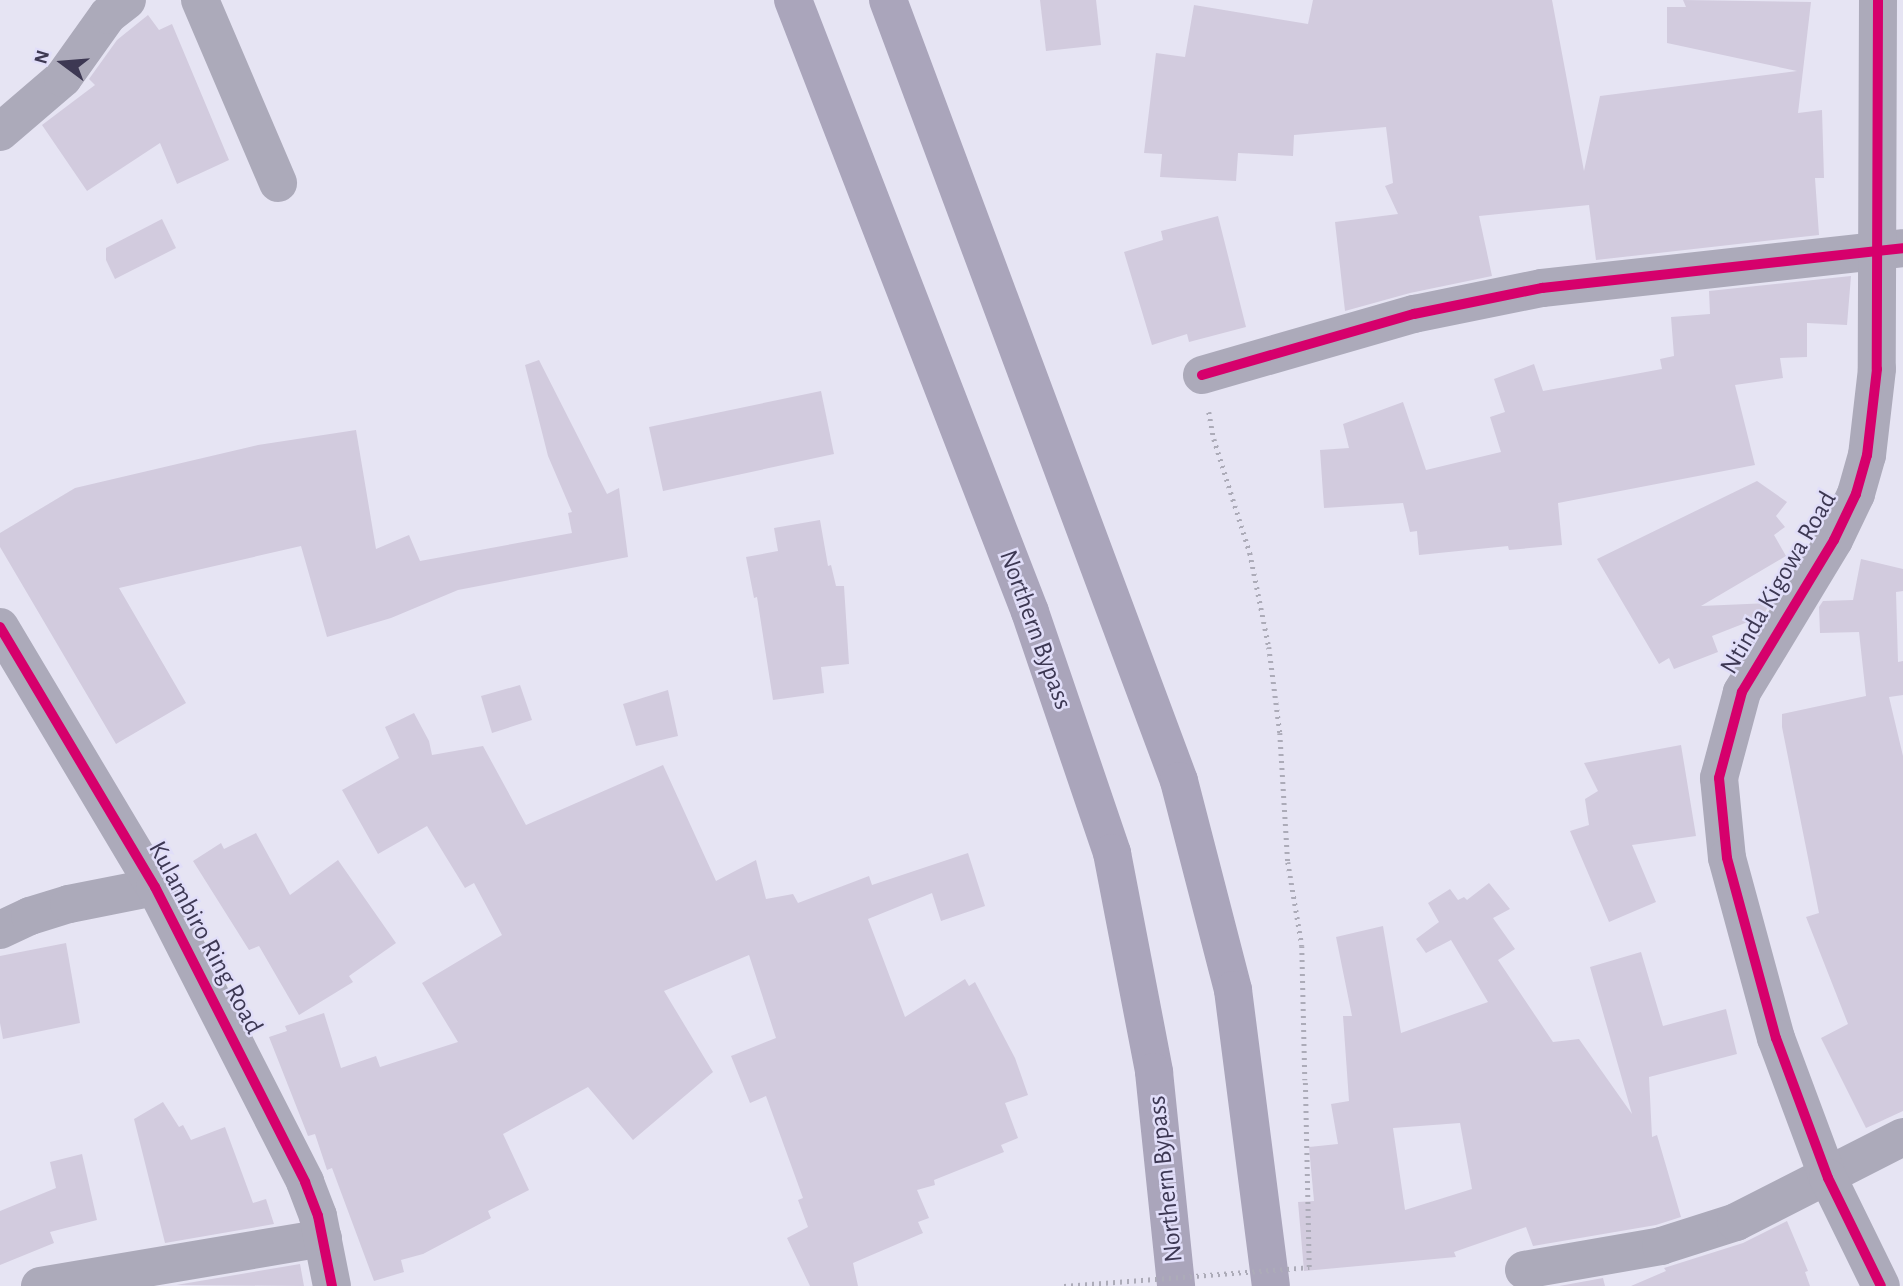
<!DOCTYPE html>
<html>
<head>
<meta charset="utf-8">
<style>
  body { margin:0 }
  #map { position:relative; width:1903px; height:1286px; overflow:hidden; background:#e6e4f3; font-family:"Alegreya Sans",sans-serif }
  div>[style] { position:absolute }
  .building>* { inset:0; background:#d2cbde }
  .path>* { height:4.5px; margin-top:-2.25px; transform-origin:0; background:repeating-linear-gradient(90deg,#acabb8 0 2px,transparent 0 7px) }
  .minor>* { height:38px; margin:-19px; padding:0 19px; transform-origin:19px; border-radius:19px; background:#acaaba }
  .tertiary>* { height:38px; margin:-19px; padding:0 19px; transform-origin:19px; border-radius:19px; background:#acaaba }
  .motorway>* { height:38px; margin:-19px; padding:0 19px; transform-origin:19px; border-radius:19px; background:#aaa5bb }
  .path-bridge>* { height:4.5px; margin-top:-2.25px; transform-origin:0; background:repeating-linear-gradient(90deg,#acabb8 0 2px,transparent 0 7px) }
  .cycleway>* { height:10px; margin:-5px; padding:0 5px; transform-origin:5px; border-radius:5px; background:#d6006c }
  span { translate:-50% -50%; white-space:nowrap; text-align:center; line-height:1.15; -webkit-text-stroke:5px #e1def9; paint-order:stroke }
  .street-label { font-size:26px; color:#3d3853 }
  .north { position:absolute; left:28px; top:28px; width:70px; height:70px; -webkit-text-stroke:5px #e1def9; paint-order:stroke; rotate:286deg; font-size:19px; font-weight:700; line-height:28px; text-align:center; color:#3d3853 }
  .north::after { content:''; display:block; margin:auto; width:24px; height:32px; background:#3d3853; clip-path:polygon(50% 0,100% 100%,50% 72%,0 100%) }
</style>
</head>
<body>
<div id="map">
  <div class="building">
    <i style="clip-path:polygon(1040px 0,1096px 0,1101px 45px,1046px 51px)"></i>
    <i style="clip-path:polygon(1313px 0,1552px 0,1584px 171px,1600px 96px,1797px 71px,1667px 43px,1667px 7px,1686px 7px,1683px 0,1811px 2px,1798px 113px,1822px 110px,1824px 178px,1815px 178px,1819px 235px,1596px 260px,1589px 205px,1479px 216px,1492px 276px,1410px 293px,1345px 311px,1335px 222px,1398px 214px,1385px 186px,1393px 183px,1386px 127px,1294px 135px,1293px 156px,1238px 153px,1236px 181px,1160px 177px,1162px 154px,1144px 153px,1156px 53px,1185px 57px,1194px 5px,1308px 24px)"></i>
    <i style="clip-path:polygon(148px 15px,159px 30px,172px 24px,229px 160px,177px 184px,160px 143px,87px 191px,42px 125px,95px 85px,89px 79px,117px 40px)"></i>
    <i style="clip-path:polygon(1218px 216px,1246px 327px,1189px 342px,1187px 334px,1152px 345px,1124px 252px,1163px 240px,1161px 231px)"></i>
    <i style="clip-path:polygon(162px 219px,176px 248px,115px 279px,106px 260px,106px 248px)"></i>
    <i style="clip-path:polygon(1851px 276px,1847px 325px,1807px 323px,1807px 357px,1780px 358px,1783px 378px,1735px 385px,1755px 465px,1558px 503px,1562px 545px,1509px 550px,1508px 546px,1419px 555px,1417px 531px,1410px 532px,1403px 503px,1324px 508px,1320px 450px,1349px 448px,1343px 424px,1403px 402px,1426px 470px,1501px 452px,1490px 417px,1505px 412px,1494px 379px,1534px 364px,1543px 391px,1662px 369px,1660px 359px,1674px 356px,1671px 317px,1710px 314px,1709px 291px)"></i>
    <i style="clip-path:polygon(539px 360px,607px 494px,619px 488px,628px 557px,458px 590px,391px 618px,327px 637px,301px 546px,119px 588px,186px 703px,116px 744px,0 547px,0 533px,75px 488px,258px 445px,356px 430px,376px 549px,409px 535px,420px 561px,572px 533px,568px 513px,572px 512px,548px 456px,525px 365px)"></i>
    <i style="clip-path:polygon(821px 391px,834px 454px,663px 491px,649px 427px)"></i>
    <i style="clip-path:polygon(1757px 481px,1787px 502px,1776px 516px,1785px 527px,1774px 535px,1786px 556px,1701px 606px,1770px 603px,1763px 616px,1712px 636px,1718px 652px,1674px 669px,1669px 658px,1659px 664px,1597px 559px)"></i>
    <i style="clip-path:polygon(820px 520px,828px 566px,831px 565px,836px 586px,844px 586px,849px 664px,821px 667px,824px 693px,773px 700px,757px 597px,754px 598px,746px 557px,778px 551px,774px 528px)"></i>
    <i style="clip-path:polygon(1861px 559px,1903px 569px,1903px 591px,1896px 592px,1898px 662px,1903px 661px,1903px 695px,1889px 697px,1903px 756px,1903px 1111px,1866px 1128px,1821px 1038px,1848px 1024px,1806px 917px,1819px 913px,1782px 727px,1782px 714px,1866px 696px,1859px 632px,1820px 633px,1819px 607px,1823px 601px,1853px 600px)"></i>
    <i style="clip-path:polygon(520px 685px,532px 720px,492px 733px,481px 696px)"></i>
    <i style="clip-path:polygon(668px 690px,678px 736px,636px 746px,623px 704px)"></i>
    <i style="clip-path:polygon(414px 713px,429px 741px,432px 755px,483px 746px,526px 825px,663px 765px,716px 881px,756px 860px,766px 899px,793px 894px,798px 903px,869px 876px,872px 885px,968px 853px,985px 906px,941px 921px,932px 893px,868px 919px,905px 1017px,965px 979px,969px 986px,975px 982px,1015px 1058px,1028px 1095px,1005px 1103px,1018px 1138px,1001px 1145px,1004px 1152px,934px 1180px,935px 1185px,917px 1190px,929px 1218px,918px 1222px,923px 1233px,853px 1263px,858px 1286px,810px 1286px,787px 1238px,808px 1227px,798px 1200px,803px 1198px,766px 1096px,750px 1103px,731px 1056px,776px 1038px,749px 955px,664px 991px,713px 1072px,633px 1140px,588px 1087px,503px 1134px,529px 1190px,488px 1211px,491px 1218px,423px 1254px,401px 1260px,404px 1272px,374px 1281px,332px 1168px,327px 1170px,315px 1134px,308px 1136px,269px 1037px,287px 1031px,285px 1026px,324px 1013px,341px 1068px,376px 1056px,380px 1067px,458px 1042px,422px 983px,502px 935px,474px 883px,465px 888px,427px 826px,378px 854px,342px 790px,399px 758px,385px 727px)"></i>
    <i style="clip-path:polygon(1681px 745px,1696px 836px,1632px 845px,1656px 902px,1609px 922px,1570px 831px,1589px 825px,1585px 799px,1598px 791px,1584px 763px)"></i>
    <i style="clip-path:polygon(256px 833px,290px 895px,338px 860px,396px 943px,349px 976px,353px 982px,299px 1015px,259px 946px,249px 950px,193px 861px,221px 843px,224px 849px)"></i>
    <i style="clip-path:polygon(evenodd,1489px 883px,1510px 909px,1493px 918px,1515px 949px,1498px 960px,1553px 1042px,1579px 1039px,1632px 1114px,1590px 967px,1641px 952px,1663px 1026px,1726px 1009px,1737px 1054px,1649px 1077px,1652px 1137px,1657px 1135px,1681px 1217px,1656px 1225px,1533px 1246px,1526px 1227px,1454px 1252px,1456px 1257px,1304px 1271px,1298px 1202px,1314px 1201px,1309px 1147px,1338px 1144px,1331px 1104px,1349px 1101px,1343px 1016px,1352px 1016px,1336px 937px,1383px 926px,1401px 1033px,1488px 1002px,1451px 940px,1426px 953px,1416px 939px,1439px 922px,1428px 903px,1450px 889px,1458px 900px,1464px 897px,1467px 900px,1489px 883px,1460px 1123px,1472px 1189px,1405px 1210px,1393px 1128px,1460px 1123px)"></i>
    <i style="clip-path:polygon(66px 943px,80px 1023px,3px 1039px,0 1023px,0 956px)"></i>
    <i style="clip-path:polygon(163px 1102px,179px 1127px,183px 1125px,191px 1140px,225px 1127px,253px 1203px,266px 1199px,274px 1224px,165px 1243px,134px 1119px)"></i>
    <i style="clip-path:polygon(82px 1154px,97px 1220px,50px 1232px,54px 1243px,0 1265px,0 1211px,56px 1188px,50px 1162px)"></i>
    <i style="clip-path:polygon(1787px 1221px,1808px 1271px,1805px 1272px,1810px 1286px,1631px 1286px,1666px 1271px,1664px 1268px,1743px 1243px)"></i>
    <i style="clip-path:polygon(300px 1264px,304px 1286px,176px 1285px)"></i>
    <i style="clip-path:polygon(1603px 1278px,1605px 1286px,1559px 1286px)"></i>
  </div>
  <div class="path">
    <i style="left:1209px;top:412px;width:27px;rotate:80deg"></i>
    <i style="left:1214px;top:439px;width:120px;rotate:72.5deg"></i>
    <i style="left:1250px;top:553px;width:96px;rotate:78.6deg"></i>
    <i style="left:1269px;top:647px;width:87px;rotate:82.7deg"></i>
    <i style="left:1280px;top:733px;width:129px;rotate:86.5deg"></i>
    <i style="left:1288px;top:862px;width:85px;rotate:80.5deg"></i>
    <i style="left:1302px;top:946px;width:134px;rotate:88.7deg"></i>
  </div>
  <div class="minor">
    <i style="left:200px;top:0;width:199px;rotate:66.9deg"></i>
    <i style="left:0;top:132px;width:83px;rotate:-40.6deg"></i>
    <i style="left:63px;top:78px;width:77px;rotate:-54.5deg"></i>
    <i style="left:108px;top:15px;width:24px;rotate:-38deg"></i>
    <i style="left:1202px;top:375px;width:221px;rotate:-16.1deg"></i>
    <i style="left:1414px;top:314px;width:131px;rotate:-11.5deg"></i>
    <i style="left:1542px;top:288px;width:363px;rotate:-6.3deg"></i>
    <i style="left:0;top:930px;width:33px;rotate:-25deg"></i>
    <i style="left:30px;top:916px;width:41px;rotate:-17.1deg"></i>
    <i style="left:69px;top:904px;width:88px;rotate:-11.2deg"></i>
    <i style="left:1524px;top:1270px;width:139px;rotate:-9.9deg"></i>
    <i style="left:1661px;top:1246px;width:79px;rotate:-17.7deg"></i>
    <i style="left:1736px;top:1222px;width:187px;rotate:-27deg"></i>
    <i style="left:40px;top:1286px;width:287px;rotate:-9.6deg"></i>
  </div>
  <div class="tertiary">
    <i style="left:1878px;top:0;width:369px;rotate:90.2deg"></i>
    <i style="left:1877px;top:369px;width:87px;rotate:96.6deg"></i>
    <i style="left:1867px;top:455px;width:41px;rotate:105.8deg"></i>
    <i style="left:1856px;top:494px;width:51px;rotate:115.6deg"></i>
    <i style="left:1834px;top:540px;width:178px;rotate:121.2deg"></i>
    <i style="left:1742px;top:692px;width:89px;rotate:105deg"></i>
    <i style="left:1719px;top:778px;width:80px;rotate:84.3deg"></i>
    <i style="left:1727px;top:858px;width:187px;rotate:74.8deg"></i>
    <i style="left:1776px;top:1038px;width:149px;rotate:69.6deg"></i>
    <i style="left:1828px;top:1178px;width:120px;rotate:63.9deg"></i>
    <i style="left:0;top:627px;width:303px;rotate:59.2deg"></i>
    <i style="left:155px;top:887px;width:331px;rotate:63deg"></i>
    <i style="left:305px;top:1182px;width:36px;rotate:69deg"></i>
    <i style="left:318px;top:1216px;width:71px;rotate:78.7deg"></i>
  </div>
  <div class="motorway">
    <i style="left:793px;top:0;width:656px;rotate:68.83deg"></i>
    <i style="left:1030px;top:612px;width:255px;rotate:71.2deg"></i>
    <i style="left:1112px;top:853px;width:223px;rotate:79.1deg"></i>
    <i style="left:1154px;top:1072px;width:215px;rotate:84.1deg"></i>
    <i style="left:888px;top:0;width:833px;rotate:69.56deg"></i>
    <i style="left:1179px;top:781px;width:216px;rotate:75.5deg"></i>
    <i style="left:1233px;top:990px;width:298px;rotate:82.7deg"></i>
  </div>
  <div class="path-bridge">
    <i style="left:1064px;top:1286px;width:246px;rotate:-4.4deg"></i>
    <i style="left:1309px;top:1267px;width:187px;rotate:-91.2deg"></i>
  </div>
  <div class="cycleway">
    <i style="left:1878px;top:0;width:369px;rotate:90.2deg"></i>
    <i style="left:1877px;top:369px;width:87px;rotate:96.6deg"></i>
    <i style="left:1867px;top:455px;width:41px;rotate:105.8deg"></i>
    <i style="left:1856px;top:494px;width:51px;rotate:115.6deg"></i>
    <i style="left:1834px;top:540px;width:178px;rotate:121.2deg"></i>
    <i style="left:1742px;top:692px;width:89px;rotate:105deg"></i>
    <i style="left:1719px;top:778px;width:80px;rotate:84.3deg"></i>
    <i style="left:1727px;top:858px;width:187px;rotate:74.8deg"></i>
    <i style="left:1776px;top:1038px;width:149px;rotate:69.6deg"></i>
    <i style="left:1828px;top:1178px;width:120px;rotate:63.9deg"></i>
    <i style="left:1202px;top:375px;width:221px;rotate:-16.1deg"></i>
    <i style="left:1414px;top:314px;width:131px;rotate:-11.5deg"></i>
    <i style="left:1542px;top:288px;width:363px;rotate:-6.3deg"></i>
    <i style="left:0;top:627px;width:303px;rotate:59.2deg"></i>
    <i style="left:155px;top:887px;width:331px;rotate:63deg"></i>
    <i style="left:305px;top:1182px;width:36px;rotate:69deg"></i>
    <i style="left:318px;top:1216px;width:71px;rotate:78.7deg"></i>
  </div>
  <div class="street-label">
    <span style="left:1779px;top:583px;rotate:-60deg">Ntinda Kigowa Road</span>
    <span style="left:1035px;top:630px;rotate:70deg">Northern Bypass</span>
    <span style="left:205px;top:938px;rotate:62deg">Kulambiro Ring Road</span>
    <span style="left:1166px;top:1179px;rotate:-96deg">Northern Bypass</span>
  </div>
  <div class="north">N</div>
</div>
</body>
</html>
